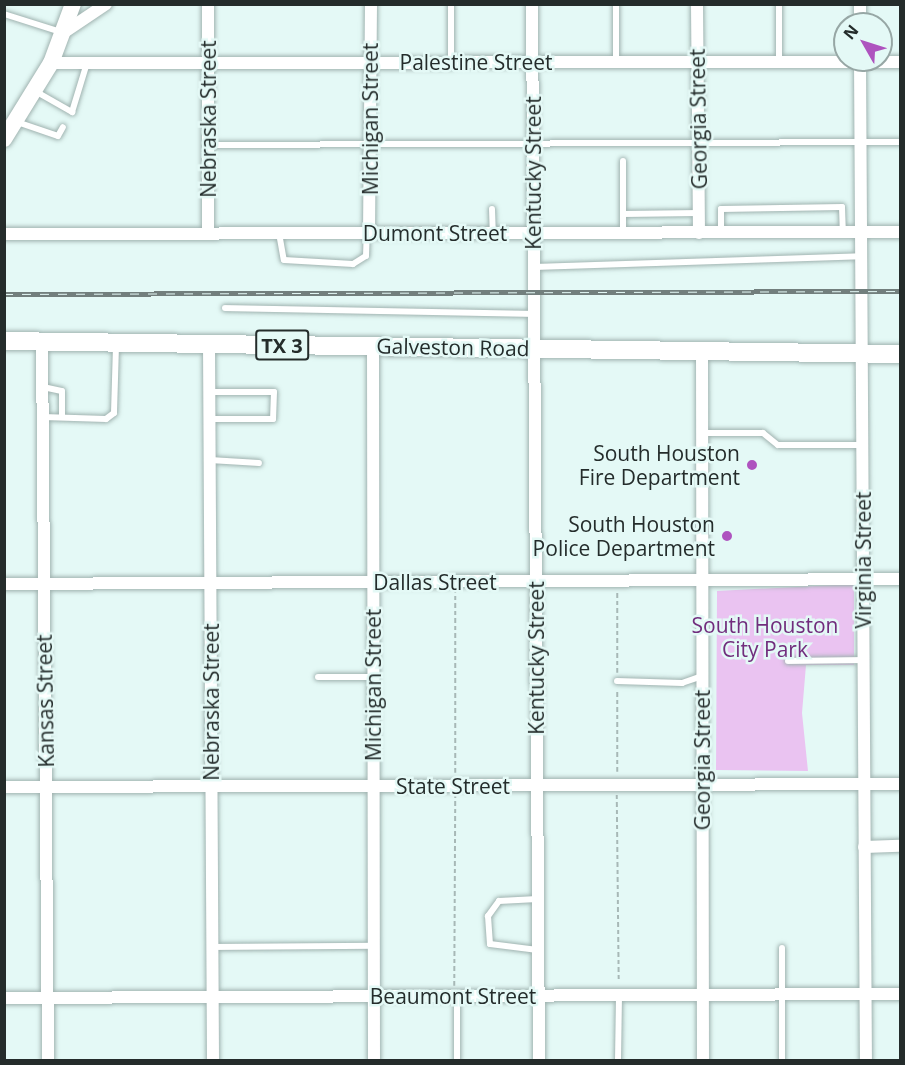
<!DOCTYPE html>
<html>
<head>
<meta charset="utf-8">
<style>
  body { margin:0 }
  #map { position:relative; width:905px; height:1065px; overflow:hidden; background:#e4f9f6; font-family:"Open Sans",sans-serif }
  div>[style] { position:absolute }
  .green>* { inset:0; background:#eac3f1 }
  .path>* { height:1.5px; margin-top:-0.75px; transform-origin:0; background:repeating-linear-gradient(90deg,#a7b8b6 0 4.5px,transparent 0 7.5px) }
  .roads { filter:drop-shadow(0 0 2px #a0b3b0) drop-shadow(0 0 2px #a0b3b0) }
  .lane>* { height:6px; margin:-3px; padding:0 3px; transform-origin:3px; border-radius:3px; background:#fff }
  .street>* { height:12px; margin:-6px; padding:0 6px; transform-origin:6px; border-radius:6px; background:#fff }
  .secondary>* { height:16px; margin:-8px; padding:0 8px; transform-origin:8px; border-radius:8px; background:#fff }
  .primary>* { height:18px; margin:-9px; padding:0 9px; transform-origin:9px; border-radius:9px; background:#fff }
  .rail>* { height:5px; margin-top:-2.5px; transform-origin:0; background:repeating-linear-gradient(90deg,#e4f9f6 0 9px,#727f7d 0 18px); box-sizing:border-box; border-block:2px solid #727f7d }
  .dots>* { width:16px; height:16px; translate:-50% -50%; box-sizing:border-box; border:3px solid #e4f9f6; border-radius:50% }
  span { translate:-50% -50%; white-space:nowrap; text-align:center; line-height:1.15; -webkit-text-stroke:5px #e4f9f6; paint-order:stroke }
  .shield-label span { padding:2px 4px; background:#e4f9f6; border:2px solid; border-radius:4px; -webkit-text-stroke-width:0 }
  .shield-label { font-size:20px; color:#242c2b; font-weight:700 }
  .street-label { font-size:21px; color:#242c2b }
  .poi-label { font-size:21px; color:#242c2b }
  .right { translate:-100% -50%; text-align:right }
  .park-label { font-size:21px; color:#712d7d }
  .frame { position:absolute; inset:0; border:6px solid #242c2b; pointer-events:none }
  .north { position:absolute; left:833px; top:12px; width:60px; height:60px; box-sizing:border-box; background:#e4f9f6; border:2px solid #97a7a5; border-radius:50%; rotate:309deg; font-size:16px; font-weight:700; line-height:24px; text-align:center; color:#242c2b }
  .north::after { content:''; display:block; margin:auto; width:21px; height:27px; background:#ae53bf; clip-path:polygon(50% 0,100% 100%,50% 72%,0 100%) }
</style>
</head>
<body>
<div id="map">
  <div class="green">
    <i style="clip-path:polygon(854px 584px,854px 665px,806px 665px,802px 713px,808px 771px,716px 770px,717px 591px)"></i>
  </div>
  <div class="path">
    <i style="left:617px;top:673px;width:82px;rotate:-90deg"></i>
    <i style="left:617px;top:772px;width:82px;rotate:-90deg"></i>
    <i style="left:455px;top:773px;width:181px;rotate:-90deg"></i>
    <i style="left:617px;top:795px;width:187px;rotate:89.4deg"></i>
    <i style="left:454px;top:986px;width:190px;rotate:-89.7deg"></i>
  </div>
  <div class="roads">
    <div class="lane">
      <i style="left:451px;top:4px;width:58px;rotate:90deg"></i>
      <i style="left:616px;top:4px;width:58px;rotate:90deg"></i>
      <i style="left:779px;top:4px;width:58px;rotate:90deg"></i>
      <i style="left:4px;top:14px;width:60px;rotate:17.5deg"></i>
      <i style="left:35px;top:91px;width:43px;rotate:29.6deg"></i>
      <i style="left:72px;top:112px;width:51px;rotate:-73deg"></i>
      <i style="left:17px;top:122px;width:43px;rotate:18.9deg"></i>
      <i style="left:58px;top:136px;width:10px;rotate:-61deg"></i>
      <i style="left:208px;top:145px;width:692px;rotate:-0.25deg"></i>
      <i style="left:492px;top:209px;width:23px;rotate:88deg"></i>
      <i style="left:623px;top:214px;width:76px;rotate:-0.8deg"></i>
      <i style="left:623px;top:232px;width:71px;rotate:-90deg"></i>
      <i style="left:279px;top:233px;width:27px;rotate:80deg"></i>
      <i style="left:284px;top:260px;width:69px;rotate:3.3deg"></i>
      <i style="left:353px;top:264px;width:15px;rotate:-32deg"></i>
      <i style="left:366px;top:256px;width:23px;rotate:-88deg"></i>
      <i style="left:721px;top:233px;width:24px;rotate:-90deg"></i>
      <i style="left:721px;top:209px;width:121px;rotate:-0.9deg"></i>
      <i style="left:842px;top:207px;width:25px;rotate:88deg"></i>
      <i style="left:534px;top:267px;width:327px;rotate:-1.9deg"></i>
      <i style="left:225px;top:308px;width:309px;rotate:1.1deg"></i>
      <i style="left:43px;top:387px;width:19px;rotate:12deg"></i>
      <i style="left:62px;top:391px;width:26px;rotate:90deg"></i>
      <i style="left:210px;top:392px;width:64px"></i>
      <i style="left:274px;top:392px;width:27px;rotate:92deg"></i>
      <i style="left:273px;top:419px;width:63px;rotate:180deg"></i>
      <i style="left:43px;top:417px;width:63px;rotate:1.8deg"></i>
      <i style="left:106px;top:419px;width:10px;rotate:-37deg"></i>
      <i style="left:114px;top:413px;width:67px;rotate:-88.3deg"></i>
      <i style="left:702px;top:433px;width:61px"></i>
      <i style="left:763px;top:433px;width:19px;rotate:39deg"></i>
      <i style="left:778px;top:445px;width:84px"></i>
      <i style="left:210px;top:460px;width:49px;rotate:3.5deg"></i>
      <i style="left:788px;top:661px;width:75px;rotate:-0.8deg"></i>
      <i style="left:318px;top:677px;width:55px"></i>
      <i style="left:617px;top:681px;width:65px;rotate:1.8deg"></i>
      <i style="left:682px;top:683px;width:21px;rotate:-19deg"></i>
      <i style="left:537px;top:899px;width:38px;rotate:177deg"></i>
      <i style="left:499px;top:901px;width:19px;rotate:126deg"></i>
      <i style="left:488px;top:916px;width:28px;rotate:86deg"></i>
      <i style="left:490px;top:944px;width:48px;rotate:7.1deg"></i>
      <i style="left:212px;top:947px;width:161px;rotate:-0.4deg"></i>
      <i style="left:782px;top:948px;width:112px;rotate:90deg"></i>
      <i style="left:457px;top:996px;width:64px;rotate:90deg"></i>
      <i style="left:618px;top:1060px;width:65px;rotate:-89.1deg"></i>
    </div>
    <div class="street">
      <i style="left:532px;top:4px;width:1056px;rotate:89.62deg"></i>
      <i style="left:697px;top:4px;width:229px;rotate:89.5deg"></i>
      <i style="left:860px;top:4px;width:20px;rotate:90deg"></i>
      <i style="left:63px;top:33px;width:52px;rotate:-34deg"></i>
      <i style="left:860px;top:60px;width:1000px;rotate:89.66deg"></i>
      <i style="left:51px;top:63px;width:849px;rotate:-0.07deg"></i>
      <i style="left:369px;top:233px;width:229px;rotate:-89.5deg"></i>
      <i style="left:4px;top:234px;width:896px;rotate:-0.13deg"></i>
      <i style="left:208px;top:234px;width:230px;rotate:-90deg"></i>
      <i style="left:42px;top:341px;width:719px;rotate:89.52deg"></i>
      <i style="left:209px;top:344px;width:716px;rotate:89.68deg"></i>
      <i style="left:373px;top:346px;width:714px;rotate:89.92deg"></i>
      <i style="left:702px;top:351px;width:709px;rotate:89.92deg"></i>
      <i style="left:4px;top:584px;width:896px;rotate:-0.32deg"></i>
      <i style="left:4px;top:787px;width:896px;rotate:-0.19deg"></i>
      <i style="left:864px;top:847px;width:36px;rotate:-2deg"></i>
      <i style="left:4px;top:998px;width:896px;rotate:-0.26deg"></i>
    </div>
    <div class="secondary">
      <i style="left:4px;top:139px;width:89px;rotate:-58.3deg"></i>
      <i style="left:51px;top:63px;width:63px;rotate:-69.6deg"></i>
    </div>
    <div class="primary">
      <i style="left:4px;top:341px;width:896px;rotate:0.83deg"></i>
    </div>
  </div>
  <div class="rail">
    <i style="left:4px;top:294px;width:896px;rotate:-0.19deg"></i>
  </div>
  <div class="dots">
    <i style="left:752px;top:465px;background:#ae53bf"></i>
    <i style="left:727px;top:536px;background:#ae53bf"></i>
  </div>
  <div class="shield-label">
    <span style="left:282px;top:345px">TX 3</span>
  </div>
  <div class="street-label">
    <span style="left:476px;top:62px">Palestine Street</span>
    <span style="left:208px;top:119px;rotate:-90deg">Nebraska Street</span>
    <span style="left:370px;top:119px;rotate:-90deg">Michigan Street</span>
    <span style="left:698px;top:119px;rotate:-91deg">Georgia Street</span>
    <span style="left:533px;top:173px;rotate:-90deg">Kentucky Street</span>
    <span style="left:435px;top:233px">Dumont Street</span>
    <span style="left:453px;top:347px;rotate:1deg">Galveston Road</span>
    <span style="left:863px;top:560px;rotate:-90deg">Virginia Street</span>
    <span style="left:435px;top:582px">Dallas Street</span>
    <span style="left:536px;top:658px;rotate:-90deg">Kentucky Street</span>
    <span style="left:373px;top:685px;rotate:-90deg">Michigan Street</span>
    <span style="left:45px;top:701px;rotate:-91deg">Kansas Street</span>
    <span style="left:211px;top:702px;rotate:-90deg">Nebraska Street</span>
    <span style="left:702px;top:760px;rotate:-90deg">Georgia Street</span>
    <span style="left:453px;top:786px">State Street</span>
    <span style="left:453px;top:996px">Beaumont Street</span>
  </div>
  <div class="poi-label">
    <span class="right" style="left:740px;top:465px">South Houston<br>Fire Department</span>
    <span class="right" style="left:715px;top:536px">South Houston<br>Police Department</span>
  </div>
  <div class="park-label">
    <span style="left:765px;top:637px">South Houston<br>City Park</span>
  </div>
  <div class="frame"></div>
  <div class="north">N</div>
</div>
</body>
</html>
